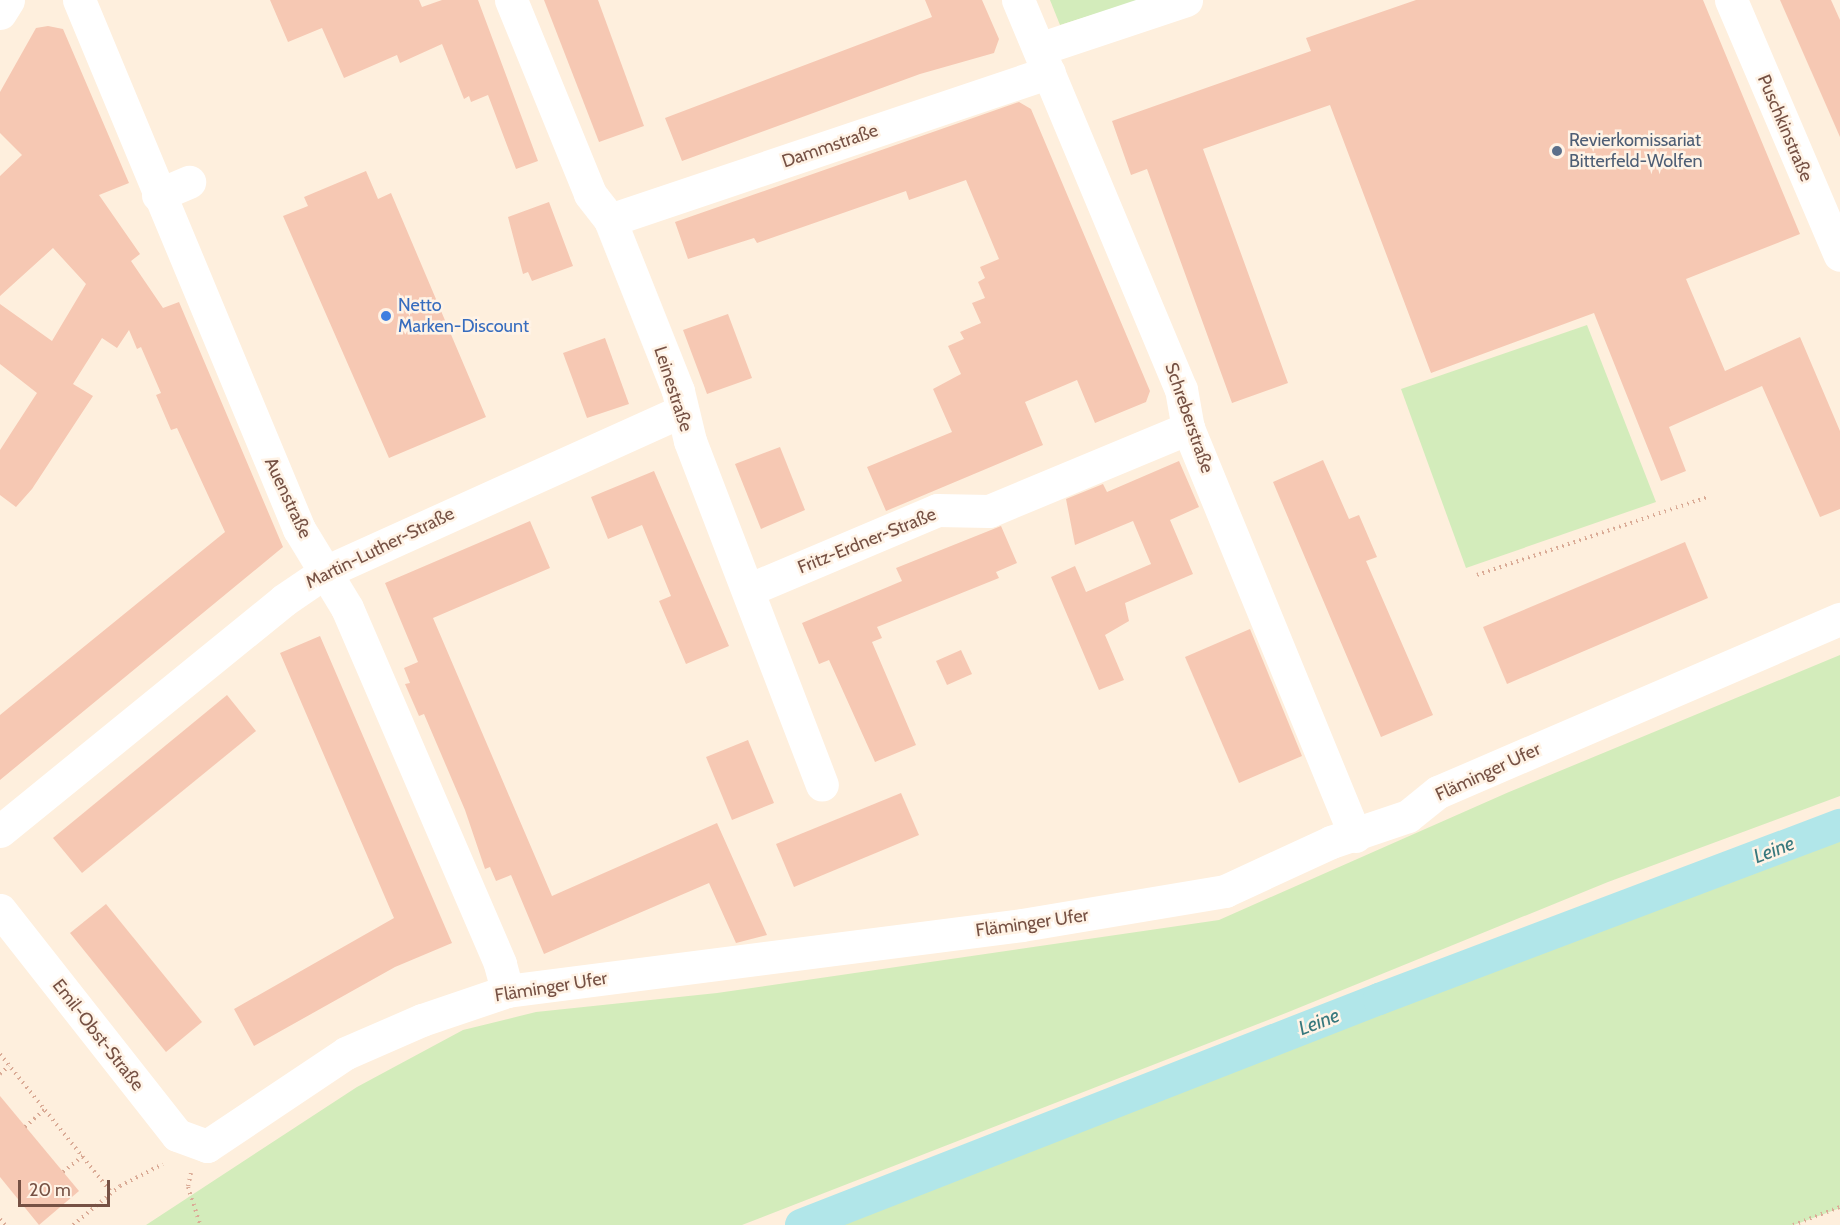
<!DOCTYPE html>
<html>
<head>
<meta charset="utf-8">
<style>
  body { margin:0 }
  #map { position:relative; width:1840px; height:1225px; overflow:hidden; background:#feefdd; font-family:Cabin,sans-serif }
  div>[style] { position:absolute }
  .green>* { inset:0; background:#d3ecbb }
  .canal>* { height:32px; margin:-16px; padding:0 16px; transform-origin:16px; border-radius:16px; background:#b1e6e9 }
  .building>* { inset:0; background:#f6c8b3 }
  .path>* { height:4px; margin-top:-2px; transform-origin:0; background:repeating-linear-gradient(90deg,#daab96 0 1.5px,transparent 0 6px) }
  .minor>* { height:33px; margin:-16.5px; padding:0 16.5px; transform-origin:16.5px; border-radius:16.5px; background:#fff }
  .dots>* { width:16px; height:16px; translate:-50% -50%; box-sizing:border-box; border:3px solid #fff3e6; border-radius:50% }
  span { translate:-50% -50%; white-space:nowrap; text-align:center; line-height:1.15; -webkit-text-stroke:5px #fff3e6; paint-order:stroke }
  .street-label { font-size:18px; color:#765144 }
  .service-label { font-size:18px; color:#4e5e75 }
  .left { translate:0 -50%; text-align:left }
  .shop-label { font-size:18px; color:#366cbe }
  .water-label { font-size:20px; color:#37787d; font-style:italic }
  .scale { position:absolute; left:18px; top:1180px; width:92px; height:27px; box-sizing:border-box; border:3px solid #765144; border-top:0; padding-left:8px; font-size:18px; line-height:21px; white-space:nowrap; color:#765144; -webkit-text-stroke:4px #fff3e6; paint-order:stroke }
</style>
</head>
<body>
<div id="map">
  <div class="green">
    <i style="clip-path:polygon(1050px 0,1140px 0,1060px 25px)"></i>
    <i style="clip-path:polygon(1587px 325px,1656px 502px,1466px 568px,1401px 389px)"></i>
    <i style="clip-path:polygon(1840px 655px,1840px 796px,1608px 882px,1286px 1013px,742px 1225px,146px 1225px,357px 1087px,463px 1030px,536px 1012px,717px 993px,1219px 920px,1509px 792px)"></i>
    <i style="clip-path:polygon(1840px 820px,1840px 1208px,1794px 1225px,801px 1225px)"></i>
  </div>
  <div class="canal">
    <i style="left:801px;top:1225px;width:621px;rotate:-21.36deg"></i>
    <i style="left:1379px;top:999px;width:493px;rotate:-20.7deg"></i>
  </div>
  <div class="building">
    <i style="clip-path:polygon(270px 0,419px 0,422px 7px,442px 0,478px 0,538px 161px,516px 169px,488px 95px,471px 102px,469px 96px,464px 99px,442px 44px,400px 63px,397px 55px,344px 78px,322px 28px,288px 42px)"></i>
    <i style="clip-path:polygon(544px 0,598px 0,644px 126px,599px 142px)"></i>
    <i style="clip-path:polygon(925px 0,982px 0,999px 39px,994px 53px,920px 74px,682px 161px,665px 118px,932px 17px)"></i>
    <i style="clip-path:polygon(1416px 0,1703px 0,1800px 234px,1686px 279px,1725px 371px,1800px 337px,1840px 431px,1840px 509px,1820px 517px,1762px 386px,1669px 427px,1686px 471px,1661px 481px,1594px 313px,1431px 373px,1330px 105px,1203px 149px,1288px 383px,1232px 403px,1147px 169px,1131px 175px,1112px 121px,1311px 51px,1306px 38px)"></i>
    <i style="clip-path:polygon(1780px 0,1831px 0,1840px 20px,1840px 137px)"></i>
    <i style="clip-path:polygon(48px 26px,63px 29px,129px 183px,99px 195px,140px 254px,131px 261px,163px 308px,179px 302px,283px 547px,0 780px,0 715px,225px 532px,177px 428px,171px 430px,156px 395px,161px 393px,141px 347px,137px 349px,129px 330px,117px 348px,102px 338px,73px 384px,93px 396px,32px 489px,16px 507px,0 495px,0 450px,37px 393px,0 364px,0 304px,52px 341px,86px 284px,53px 248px,0 296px,0 176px,22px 155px,0 133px,0 92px,36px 28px)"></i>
    <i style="clip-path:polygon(1019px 102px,1031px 109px,1150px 391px,1146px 402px,1095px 423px,1077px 380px,1025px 402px,1043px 445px,886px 511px,867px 467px,952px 432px,933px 389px,961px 374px,948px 346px,964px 339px,960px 332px,981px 323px,972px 303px,985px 298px,978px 282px,985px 278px,980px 267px,999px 259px,966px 180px,909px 200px,906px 191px,757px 243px,754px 238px,688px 259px,675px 222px)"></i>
    <i style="clip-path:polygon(366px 171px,378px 199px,391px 193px,486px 417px,389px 458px,283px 216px,308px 206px,304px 197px)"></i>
    <i style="clip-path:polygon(549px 202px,573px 266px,532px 281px,528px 272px,523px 274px,508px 217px)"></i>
    <i style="clip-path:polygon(728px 314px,752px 378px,707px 394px,683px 330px)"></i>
    <i style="clip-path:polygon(605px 338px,629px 404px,587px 418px,563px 353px)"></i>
    <i style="clip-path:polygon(780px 447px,805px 510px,761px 529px,735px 464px)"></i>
    <i style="clip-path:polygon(1323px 460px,1349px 519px,1359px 515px,1377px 557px,1366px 561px,1433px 715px,1381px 737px,1273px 482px)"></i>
    <i style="clip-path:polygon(1179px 461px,1199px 507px,1170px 520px,1193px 574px,1125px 603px,1129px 621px,1105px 635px,1124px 680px,1099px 690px,1051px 577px,1075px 566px,1086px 592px,1151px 564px,1133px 521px,1075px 545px,1066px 499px,1103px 484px,1107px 492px)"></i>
    <i style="clip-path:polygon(654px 471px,729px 646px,686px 664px,659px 601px,671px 596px,642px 525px,608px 539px,591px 497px)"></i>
    <i style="clip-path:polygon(530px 521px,550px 568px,433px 618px,552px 896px,717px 823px,767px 935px,736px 943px,709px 883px,544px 954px,511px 875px,496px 881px,490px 867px,485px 869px,465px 810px,424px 714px,419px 716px,405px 684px,410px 683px,404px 668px,418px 662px,385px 583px)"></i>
    <i style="clip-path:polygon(1001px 526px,1017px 563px,996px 572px,999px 578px,877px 627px,882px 638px,872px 642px,916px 745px,875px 762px,829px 660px,819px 664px,802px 623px,902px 581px,896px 568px)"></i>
    <i style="clip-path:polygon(1685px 542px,1708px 598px,1507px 684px,1483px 627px)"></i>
    <i style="clip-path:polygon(1250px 629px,1302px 756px,1239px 783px,1185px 657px)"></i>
    <i style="clip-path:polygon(320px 636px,452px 943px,395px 967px,254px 1046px,234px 1009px,394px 918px,280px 653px)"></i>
    <i style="clip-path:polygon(961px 650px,972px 674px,947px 685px,936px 661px)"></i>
    <i style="clip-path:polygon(227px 695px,256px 731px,82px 873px,53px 838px)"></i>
    <i style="clip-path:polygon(748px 740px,774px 803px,732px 820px,706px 757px)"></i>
    <i style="clip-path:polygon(901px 793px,919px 835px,794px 887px,776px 844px)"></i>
    <i style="clip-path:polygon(106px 904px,202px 1022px,166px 1052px,70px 933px)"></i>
    <i style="clip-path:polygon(0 1096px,79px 1191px,39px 1225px,0 1177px)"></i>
  </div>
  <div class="path">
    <i style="left:1477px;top:575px;width:244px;rotate:-18.7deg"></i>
    <i style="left:0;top:1054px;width:177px;rotate:51.2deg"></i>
    <i style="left:0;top:1074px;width:12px;rotate:-42deg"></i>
    <i style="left:25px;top:1127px;width:27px;rotate:-42deg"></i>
    <i style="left:63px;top:1172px;width:26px;rotate:-39deg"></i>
    <i style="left:191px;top:1173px;width:14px;rotate:102deg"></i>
    <i style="left:188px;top:1187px;width:40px;rotate:72deg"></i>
    <i style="left:0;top:1219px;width:8px;rotate:50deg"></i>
    <i style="left:73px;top:1225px;width:61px;rotate:-39.7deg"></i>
    <i style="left:120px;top:1186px;width:48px;rotate:-27.1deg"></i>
    <i style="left:1793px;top:1225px;width:50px;rotate:-21deg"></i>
  </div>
  <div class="minor">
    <i style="left:79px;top:0;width:573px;rotate:67.42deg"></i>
    <i style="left:299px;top:529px;width:92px;rotate:58.7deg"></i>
    <i style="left:347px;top:608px;width:387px;rotate:66.7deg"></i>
    <i style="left:500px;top:964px;width:28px;rotate:75deg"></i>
    <i style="left:511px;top:0;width:209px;rotate:67.8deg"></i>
    <i style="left:590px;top:194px;width:33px;rotate:52deg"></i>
    <i style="left:610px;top:220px;width:184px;rotate:68.3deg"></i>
    <i style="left:678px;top:391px;width:51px;rotate:76.5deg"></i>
    <i style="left:690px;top:441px;width:368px;rotate:69deg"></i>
    <i style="left:1018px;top:0;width:422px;rotate:67.3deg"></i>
    <i style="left:1181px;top:389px;width:40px;rotate:80deg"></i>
    <i style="left:1188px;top:428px;width:441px;rotate:67.7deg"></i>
    <i style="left:1731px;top:0;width:277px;rotate:66.9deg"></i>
    <i style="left:0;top:13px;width:15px;rotate:-58deg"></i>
    <i style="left:1039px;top:49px;width:155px;rotate:-18.4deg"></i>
    <i style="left:158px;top:195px;width:34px;rotate:-23deg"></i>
    <i style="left:610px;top:220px;width:463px;rotate:-18.6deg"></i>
    <i style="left:748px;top:590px;width:205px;rotate:-22.9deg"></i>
    <i style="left:937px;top:510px;width:52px;rotate:1.1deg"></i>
    <i style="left:989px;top:511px;width:216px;rotate:-22.6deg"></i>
    <i style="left:0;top:831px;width:366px;rotate:-39.1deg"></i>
    <i style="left:284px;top:600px;width:50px;rotate:-34.3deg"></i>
    <i style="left:325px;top:572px;width:392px;rotate:-24.3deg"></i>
    <i style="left:0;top:910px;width:286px;rotate:51.8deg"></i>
    <i style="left:177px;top:1135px;width:32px;rotate:20deg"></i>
    <i style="left:207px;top:1146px;width:167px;rotate:-33.8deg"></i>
    <i style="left:346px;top:1053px;width:83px;rotate:-23.5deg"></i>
    <i style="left:422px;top:1020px;width:90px;rotate:-18.8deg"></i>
    <i style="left:507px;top:991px;width:519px;rotate:-7.3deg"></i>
    <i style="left:1022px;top:925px;width:206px;rotate:-9.5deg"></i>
    <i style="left:1225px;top:891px;width:117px;rotate:-24.8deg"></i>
    <i style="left:1331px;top:842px;width:81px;rotate:-18.7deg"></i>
    <i style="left:1408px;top:816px;width:38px;rotate:-39deg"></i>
    <i style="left:1438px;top:792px;width:438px;rotate:-23.3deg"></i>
  </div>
  <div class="dots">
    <i style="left:1557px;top:151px;background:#5c6f8a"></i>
    <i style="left:386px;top:316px;background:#3f7fe0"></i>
  </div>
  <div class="street-label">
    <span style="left:1785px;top:128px;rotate:67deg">Puschkinstraße</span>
    <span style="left:830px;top:146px;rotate:-19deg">Dammstraße</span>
    <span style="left:673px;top:389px;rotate:72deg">Leinestraße</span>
    <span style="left:1189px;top:418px;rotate:71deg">Schreberstraße</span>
    <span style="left:288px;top:498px;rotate:65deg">Auenstraße</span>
    <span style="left:867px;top:541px;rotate:-22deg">Fritz-Erdner-Straße</span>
    <span style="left:380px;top:548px;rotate:-26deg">Martin-Luther-Straße</span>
    <span style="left:1488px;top:772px;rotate:-25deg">Fläminger Ufer</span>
    <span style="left:1032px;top:923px;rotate:-8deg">Fläminger Ufer</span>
    <span style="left:551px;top:987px;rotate:-9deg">Fläminger Ufer</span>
    <span style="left:98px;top:1035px;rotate:52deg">Emil-Obst-Straße</span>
  </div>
  <div class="service-label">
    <span class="left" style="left:1569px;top:151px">Revierkomissariat<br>Bitterfeld-Wolfen</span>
  </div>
  <div class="shop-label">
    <span class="left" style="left:398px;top:316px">Netto<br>Marken-Discount</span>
  </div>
  <div class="water-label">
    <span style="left:1774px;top:850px;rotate:-21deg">Leine</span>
    <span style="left:1319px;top:1022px;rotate:-21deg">Leine</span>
  </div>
  <div class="scale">20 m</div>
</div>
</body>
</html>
